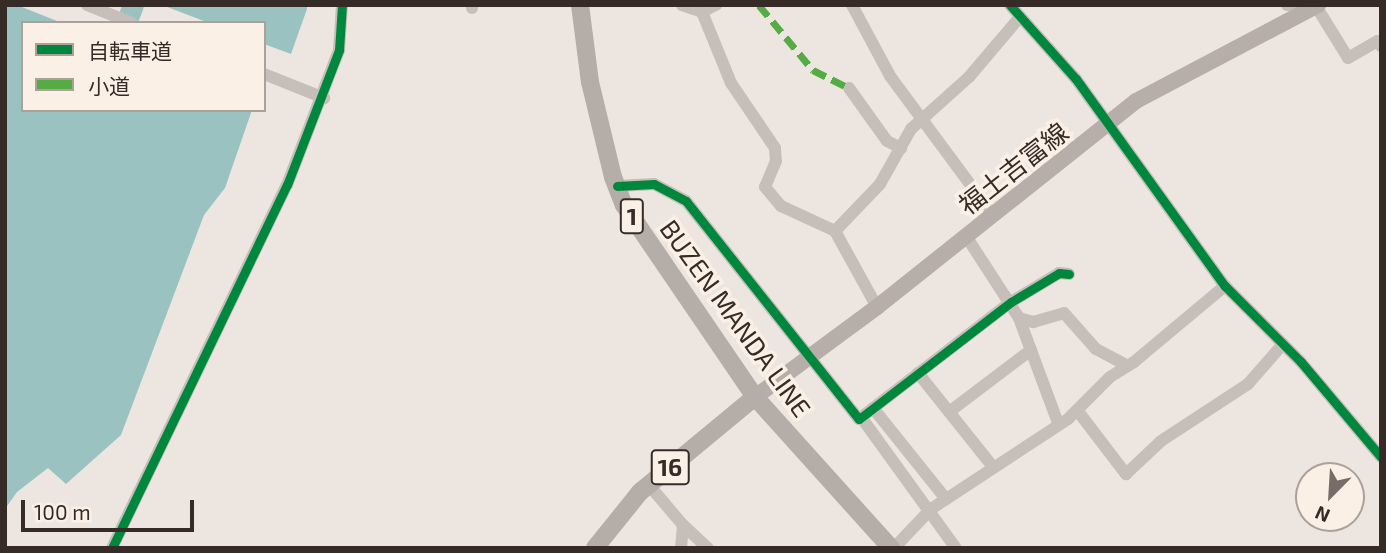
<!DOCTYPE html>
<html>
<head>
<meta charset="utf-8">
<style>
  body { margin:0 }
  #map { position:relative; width:1386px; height:553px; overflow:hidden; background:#ede6e0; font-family:"Exo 2","Noto Sans JP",sans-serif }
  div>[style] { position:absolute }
  .water>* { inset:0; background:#9ac2c0 }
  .river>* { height:21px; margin:-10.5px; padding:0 10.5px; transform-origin:10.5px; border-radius:10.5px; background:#9ac2c0 }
  .street>* { height:12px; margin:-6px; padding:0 6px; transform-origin:6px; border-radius:6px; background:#c6beb9 }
  .secondary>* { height:16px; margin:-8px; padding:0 8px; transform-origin:8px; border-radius:8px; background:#b7aea9 }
  .primary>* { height:18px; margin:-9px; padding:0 9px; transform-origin:9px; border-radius:9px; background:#b5ada8 }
  .quiet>* { height:7px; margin-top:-3.5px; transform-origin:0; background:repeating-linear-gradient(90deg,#55ab44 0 14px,transparent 0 21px) }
  .cycleway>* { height:9px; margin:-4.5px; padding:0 4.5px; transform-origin:4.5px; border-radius:4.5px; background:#00873e }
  span { translate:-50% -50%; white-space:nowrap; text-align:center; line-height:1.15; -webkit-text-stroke:7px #faf0e6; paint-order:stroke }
  .shield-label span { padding:2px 5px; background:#faf0e6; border:2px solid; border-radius:5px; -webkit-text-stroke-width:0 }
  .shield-label { font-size:24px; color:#372b27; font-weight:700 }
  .street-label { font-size:26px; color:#372b27 }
  .frame { position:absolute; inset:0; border:7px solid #372b27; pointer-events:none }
  .legend { position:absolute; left:21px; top:21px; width:245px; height:91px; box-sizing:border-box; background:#faf0e6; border:2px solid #aca19a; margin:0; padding:9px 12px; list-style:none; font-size:21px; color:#372b27 }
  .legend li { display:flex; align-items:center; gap:14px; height:35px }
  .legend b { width:35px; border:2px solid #aca19a }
  .north { position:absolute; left:1295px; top:462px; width:70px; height:70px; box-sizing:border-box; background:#faf0e6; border:2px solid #aca19a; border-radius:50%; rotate:204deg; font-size:19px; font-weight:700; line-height:28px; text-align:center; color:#372b27 }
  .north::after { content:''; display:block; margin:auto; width:24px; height:32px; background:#776c68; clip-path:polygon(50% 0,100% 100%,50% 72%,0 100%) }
  .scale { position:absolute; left:21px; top:500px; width:173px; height:32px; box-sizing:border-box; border:4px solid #372b27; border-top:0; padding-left:9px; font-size:21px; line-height:24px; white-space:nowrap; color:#372b27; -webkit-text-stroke:5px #faf0e6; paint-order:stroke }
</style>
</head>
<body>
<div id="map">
  <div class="water">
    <i style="clip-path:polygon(5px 5px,17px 5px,62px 23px,23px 23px,23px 110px,252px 110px,225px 188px,204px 215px,121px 435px,66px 484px,48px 468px,17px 492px,5px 509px)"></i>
    <i style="clip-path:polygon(162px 5px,307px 5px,307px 9px,291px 54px,264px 44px,264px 23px,209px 23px)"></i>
  </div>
  <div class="river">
    <i style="left:126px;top:23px;width:19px;rotate:-69deg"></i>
  </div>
  <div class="street">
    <i style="left:87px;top:5px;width:48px;rotate:21.8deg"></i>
    <i style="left:682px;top:5px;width:21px;rotate:19deg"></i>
    <i style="left:702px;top:12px;width:77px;rotate:67.8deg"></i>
    <i style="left:731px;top:83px;width:78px;rotate:55.9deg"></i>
    <i style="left:775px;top:148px;width:13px;rotate:86deg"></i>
    <i style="left:776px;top:161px;width:28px;rotate:113deg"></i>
    <i style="left:765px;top:187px;width:25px;rotate:50deg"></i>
    <i style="left:781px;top:206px;width:60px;rotate:24.8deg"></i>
    <i style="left:835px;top:231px;width:87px;rotate:61.1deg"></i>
    <i style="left:852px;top:5px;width:81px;rotate:61.8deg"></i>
    <i style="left:890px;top:76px;width:172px;rotate:53.5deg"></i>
    <i style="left:1010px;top:5px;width:99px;rotate:48.3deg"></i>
    <i style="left:1076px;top:79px;width:255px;rotate:54.3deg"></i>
    <i style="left:1225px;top:286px;width:107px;rotate:45deg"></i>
    <i style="left:1301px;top:362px;width:124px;rotate:49.9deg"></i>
    <i style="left:1287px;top:5px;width:26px;rotate:4deg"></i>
    <i style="left:1316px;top:6px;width:61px;rotate:58.4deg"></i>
    <i style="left:1348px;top:58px;width:34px;rotate:-30deg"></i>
    <i style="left:1378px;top:41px;width:6px;rotate:59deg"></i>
    <i style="left:472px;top:8px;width:3px;rotate:-90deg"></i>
    <i style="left:702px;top:12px;width:16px;rotate:-27deg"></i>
    <i style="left:264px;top:74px;width:65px;rotate:21.8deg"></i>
    <i style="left:849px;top:88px;width:65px;rotate:54.4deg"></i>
    <i style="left:887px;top:141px;width:16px;rotate:27deg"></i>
    <i style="left:617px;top:186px;width:37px;rotate:-3deg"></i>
    <i style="left:654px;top:184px;width:36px;rotate:28deg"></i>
    <i style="left:686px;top:201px;width:278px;rotate:51.6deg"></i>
    <i style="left:859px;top:419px;width:192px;rotate:-37.6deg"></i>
    <i style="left:1011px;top:302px;width:56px;rotate:-31.1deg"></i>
    <i style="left:1059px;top:273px;width:10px;rotate:6deg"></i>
    <i style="left:835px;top:231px;width:65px;rotate:-46.2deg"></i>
    <i style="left:880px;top:184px;width:63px;rotate:-60.6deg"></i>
    <i style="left:911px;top:129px;width:78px;rotate:-41.9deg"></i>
    <i style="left:969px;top:77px;width:77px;rotate:-49.7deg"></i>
    <i style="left:966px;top:236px;width:98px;rotate:57.1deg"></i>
    <i style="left:1019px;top:318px;width:112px;rotate:69.6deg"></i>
    <i style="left:1019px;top:318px;width:15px;rotate:16deg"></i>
    <i style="left:1033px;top:322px;width:32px;rotate:-16deg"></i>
    <i style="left:1064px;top:313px;width:48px;rotate:48.4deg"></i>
    <i style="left:1096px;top:349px;width:36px;rotate:28deg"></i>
    <i style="left:918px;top:373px;width:120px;rotate:51.4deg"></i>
    <i style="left:873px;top:408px;width:117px;rotate:51.3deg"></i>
    <i style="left:1077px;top:410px;width:81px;rotate:52.6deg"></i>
    <i style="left:1126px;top:474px;width:48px;rotate:-43.3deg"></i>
    <i style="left:1161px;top:441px;width:104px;rotate:-33.2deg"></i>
    <i style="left:1248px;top:384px;width:53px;rotate:-48.8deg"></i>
    <i style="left:949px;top:412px;width:103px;rotate:-37.1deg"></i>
    <i style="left:861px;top:417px;width:162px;rotate:54.1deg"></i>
    <i style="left:648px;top:484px;width:54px;rotate:49.5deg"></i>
    <i style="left:683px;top:525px;width:23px;rotate:95deg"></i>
    <i style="left:683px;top:525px;width:34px;rotate:43deg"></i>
    <i style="left:112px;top:548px;width:403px;rotate:-64.3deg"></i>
    <i style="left:287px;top:185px;width:145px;rotate:-68.9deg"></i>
    <i style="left:339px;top:50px;width:45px;rotate:-86.2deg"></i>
    <i style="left:894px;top:548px;width:54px;rotate:-46.5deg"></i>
    <i style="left:931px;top:509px;width:164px;rotate:-33.3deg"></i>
    <i style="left:1068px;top:419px;width:59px;rotate:-45deg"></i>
    <i style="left:1110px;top:377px;width:28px;rotate:-32deg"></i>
    <i style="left:1134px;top:362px;width:119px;rotate:-39.9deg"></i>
  </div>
  <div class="secondary">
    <i style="left:755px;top:397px;width:152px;rotate:-36.4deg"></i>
    <i style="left:877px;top:307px;width:331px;rotate:-38.5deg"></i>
    <i style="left:1136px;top:101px;width:206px;rotate:-27.8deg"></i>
  </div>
  <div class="primary">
    <i style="left:580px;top:5px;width:78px;rotate:82.6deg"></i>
    <i style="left:590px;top:82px;width:98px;rotate:76.4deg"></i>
    <i style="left:613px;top:177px;width:30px;rotate:69deg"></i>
    <i style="left:624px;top:205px;width:232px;rotate:55.7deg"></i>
    <i style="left:755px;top:397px;width:203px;rotate:48deg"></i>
    <i style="left:595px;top:548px;width:72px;rotate:-51.2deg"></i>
    <i style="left:640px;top:492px;width:149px;rotate:-39.6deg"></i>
  </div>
  <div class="quiet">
    <i style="left:759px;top:5px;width:85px;rotate:50.3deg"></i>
    <i style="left:813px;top:70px;width:40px;rotate:26.6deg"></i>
  </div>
  <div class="cycleway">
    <i style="left:1010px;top:5px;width:99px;rotate:48.3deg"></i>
    <i style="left:1076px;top:79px;width:255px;rotate:54.3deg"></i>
    <i style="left:1225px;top:286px;width:107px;rotate:45deg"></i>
    <i style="left:1301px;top:362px;width:124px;rotate:49.9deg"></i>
    <i style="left:617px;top:186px;width:37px;rotate:-3deg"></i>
    <i style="left:654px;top:184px;width:36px;rotate:28deg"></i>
    <i style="left:686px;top:201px;width:278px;rotate:51.6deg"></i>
    <i style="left:859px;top:419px;width:192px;rotate:-37.6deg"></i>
    <i style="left:1011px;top:302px;width:56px;rotate:-31.1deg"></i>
    <i style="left:1059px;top:273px;width:10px;rotate:6deg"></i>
    <i style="left:112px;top:548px;width:403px;rotate:-64.3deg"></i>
    <i style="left:287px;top:185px;width:145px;rotate:-68.9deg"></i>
    <i style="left:339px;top:50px;width:45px;rotate:-86.2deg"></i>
  </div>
  <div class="shield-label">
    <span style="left:632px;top:216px">1</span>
    <span style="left:670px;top:467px">16</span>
  </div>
  <div class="street-label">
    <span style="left:1013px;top:168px;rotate:-38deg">福土吉富線</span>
    <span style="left:736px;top:318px;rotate:54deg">BUZEN MANDA LINE</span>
  </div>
  <div class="frame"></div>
  <ul class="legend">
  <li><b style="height:9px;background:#00873e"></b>自転車道</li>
  <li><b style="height:9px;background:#55ab44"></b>小道</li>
  </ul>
  <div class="north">N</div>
  <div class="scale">100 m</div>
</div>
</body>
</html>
